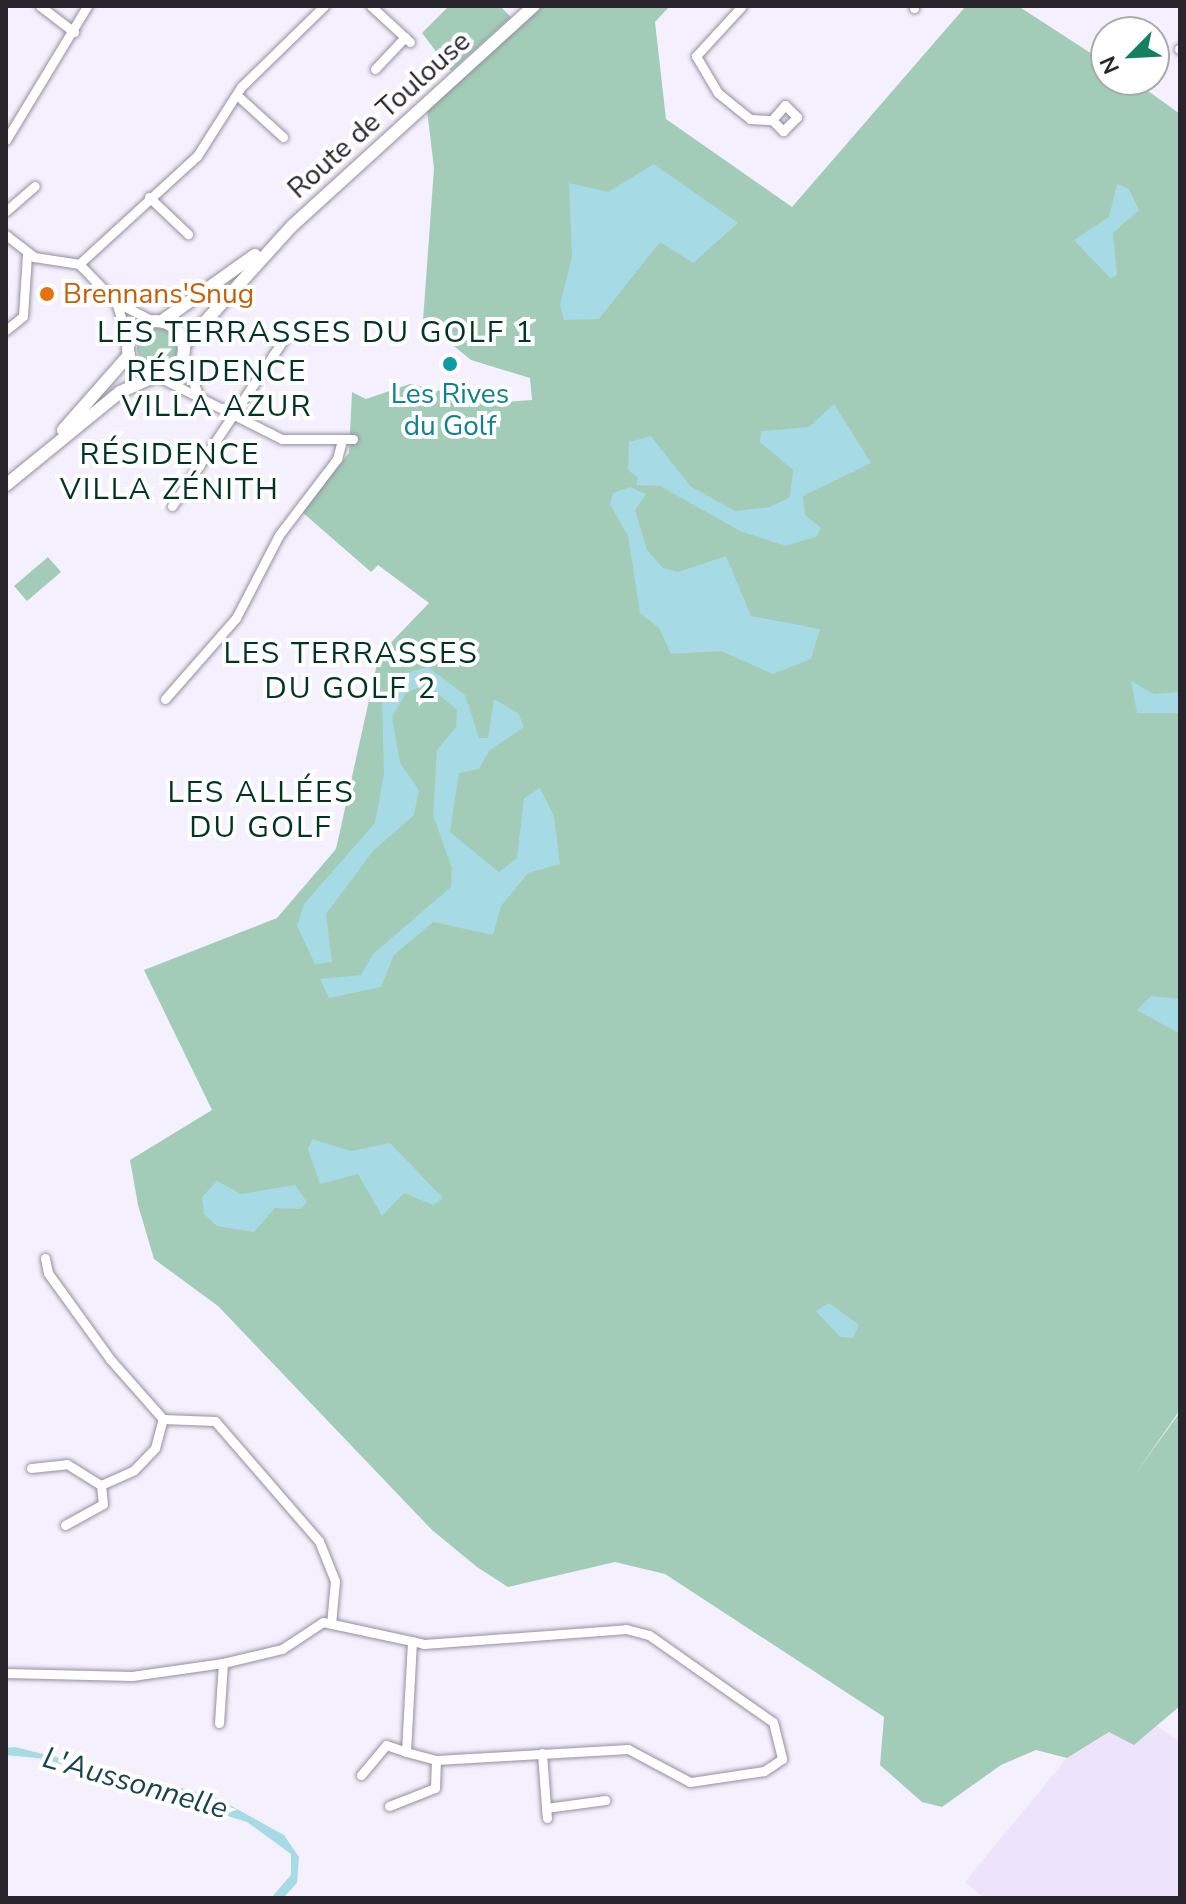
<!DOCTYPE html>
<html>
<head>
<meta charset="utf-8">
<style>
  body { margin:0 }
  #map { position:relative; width:1186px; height:1904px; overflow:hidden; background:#f5f0fd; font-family:"Nunito Sans",sans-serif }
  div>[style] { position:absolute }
  .built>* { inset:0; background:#ede4fc }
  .green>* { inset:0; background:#a2ccb8 }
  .round { border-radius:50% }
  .water>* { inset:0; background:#a6dae4 }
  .roads { filter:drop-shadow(0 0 2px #948f9e) drop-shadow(0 0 2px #948f9e) }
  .minor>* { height:9px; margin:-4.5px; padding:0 4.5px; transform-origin:4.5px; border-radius:4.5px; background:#fff }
  .major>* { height:12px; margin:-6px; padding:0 6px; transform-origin:6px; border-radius:6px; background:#fff }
  .major>.ring { margin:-6px; padding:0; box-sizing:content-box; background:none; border:12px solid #fff; border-radius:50% }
  .dots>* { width:22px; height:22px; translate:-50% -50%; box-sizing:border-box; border:4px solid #fff; border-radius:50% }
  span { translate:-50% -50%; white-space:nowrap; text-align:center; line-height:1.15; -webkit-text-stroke:8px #fff; paint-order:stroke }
  .street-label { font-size:28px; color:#28252c }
  .food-label { font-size:28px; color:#c56008 }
  .left { translate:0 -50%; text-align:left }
  .culture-label { font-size:28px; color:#0d838f }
  .neighbourhood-label { font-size:30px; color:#013423; letter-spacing:2px }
  .water-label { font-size:30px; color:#17454e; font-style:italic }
  .frame { position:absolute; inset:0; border:8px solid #28252c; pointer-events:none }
  .north { position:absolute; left:1090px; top:16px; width:80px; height:80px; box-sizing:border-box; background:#fff; border:2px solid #a9a8ab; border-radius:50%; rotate:246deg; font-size:22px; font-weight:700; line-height:32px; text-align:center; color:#28252c }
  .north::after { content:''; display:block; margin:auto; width:28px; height:36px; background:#13815e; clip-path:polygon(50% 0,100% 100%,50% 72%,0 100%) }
</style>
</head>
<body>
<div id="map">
  <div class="built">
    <i style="clip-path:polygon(1157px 1726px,1180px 1742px,1180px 1898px,984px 1898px,965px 1882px,1067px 1758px,1109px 1732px,1134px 1744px)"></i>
  </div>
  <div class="green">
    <i style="clip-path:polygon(449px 6px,500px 6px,511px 17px,451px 71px,422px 33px)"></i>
    <i style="clip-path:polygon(542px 6px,670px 6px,655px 22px,666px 119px,792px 207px,966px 6px,1018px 6px,1106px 63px,1106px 80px,1133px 80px,1180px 114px,1180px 1410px,1134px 1476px,1180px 1412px,1180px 1706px,1134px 1745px,1109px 1732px,1067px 1758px,1036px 1750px,1001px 1765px,942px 1807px,922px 1802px,880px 1765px,884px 1717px,665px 1574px,615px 1562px,508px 1587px,477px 1567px,432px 1530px,218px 1306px,154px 1259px,138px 1205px,130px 1160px,212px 1110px,144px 970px,277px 918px,336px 849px,379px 655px,429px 603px,378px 565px,371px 572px,302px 512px,349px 453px,352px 392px,366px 399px,410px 384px,492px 403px,532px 400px,530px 378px,471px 360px,423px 321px,434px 168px,427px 110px)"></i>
    <i class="round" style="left:137px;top:328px;width:40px;height:40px"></i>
    <i style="clip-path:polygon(48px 557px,61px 572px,27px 601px,14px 586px)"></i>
  </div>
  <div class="water">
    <i style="clip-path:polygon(654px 164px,738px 223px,693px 263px,660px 242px,599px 319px,564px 320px,560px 305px,572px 257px,569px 183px,608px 192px)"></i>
    <i style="clip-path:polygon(1117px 184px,1129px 189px,1139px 210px,1113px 233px,1117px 275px,1110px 278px,1074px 240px,1109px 217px)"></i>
    <i style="clip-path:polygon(834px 404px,871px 463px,803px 496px,805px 515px,821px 528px,816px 537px,785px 546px,740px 531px,660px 486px,636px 485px,638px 478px,628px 470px,629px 442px,651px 436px,690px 486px,735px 511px,770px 507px,790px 497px,793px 470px,760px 442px,761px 431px,809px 427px)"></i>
    <i style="clip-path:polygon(630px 487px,646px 494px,635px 510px,647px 550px,663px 568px,678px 572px,726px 556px,751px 616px,820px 629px,811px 659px,773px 674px,721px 651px,671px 654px,659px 628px,640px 613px,628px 536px,610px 504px,613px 493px)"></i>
    <i style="clip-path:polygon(428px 667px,465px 695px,479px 738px,488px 738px,494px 699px,518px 713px,524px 727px,489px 751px,479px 769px,459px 773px,450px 832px,499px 872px,517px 858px,524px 798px,540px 788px,554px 816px,560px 864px,528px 873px,501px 906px,493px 935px,433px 922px,394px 955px,381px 987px,329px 998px,320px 979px,361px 975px,373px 954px,451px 887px,452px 868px,433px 815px,437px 750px,456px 727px,457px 710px,426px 684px,406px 693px,392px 717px,400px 763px,419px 790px,414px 815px,373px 851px,326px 914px,332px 962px,315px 964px,297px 926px,304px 904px,375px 823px,384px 774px,382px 700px,403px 674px)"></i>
    <i style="clip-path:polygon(1131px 681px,1154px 694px,1180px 692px,1180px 713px,1137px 713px)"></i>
    <i style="clip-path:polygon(1151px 996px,1180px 999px,1180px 1034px,1137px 1010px)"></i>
    <i style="clip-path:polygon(312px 1139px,351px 1151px,390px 1143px,443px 1198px,433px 1205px,404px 1193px,382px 1216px,358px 1174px,320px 1184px,308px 1149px)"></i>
    <i style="clip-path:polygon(217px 1181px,241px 1194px,295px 1185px,307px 1202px,300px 1209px,275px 1208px,254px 1232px,217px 1226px,204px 1214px,202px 1197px)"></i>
    <i style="clip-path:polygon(829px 1303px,859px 1325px,853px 1338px,840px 1337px,816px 1311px)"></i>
    <i style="clip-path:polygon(15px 1747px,213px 1796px,284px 1835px,299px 1857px,297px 1883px,283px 1898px,271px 1898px,291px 1875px,291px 1854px,247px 1822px,45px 1759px,6px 1755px,6px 1748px)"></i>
  </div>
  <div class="roads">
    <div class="minor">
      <i style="left:40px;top:6px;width:43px;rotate:37.4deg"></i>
      <i style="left:371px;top:6px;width:53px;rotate:42.7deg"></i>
      <i style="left:742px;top:6px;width:68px;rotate:132.6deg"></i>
      <i style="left:696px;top:56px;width:43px;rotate:59.3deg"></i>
      <i style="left:718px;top:93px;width:41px;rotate:39.1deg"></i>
      <i style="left:750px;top:119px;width:22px;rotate:3deg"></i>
      <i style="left:772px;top:120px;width:16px;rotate:45deg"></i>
      <i style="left:783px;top:131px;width:20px;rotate:-45deg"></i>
      <i style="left:797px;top:117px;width:17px;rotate:-135deg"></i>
      <i style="left:785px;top:105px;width:20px;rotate:131deg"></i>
      <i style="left:914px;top:8px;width:2px;rotate:-90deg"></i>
      <i style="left:1179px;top:49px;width:1px;rotate:-45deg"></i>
      <i style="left:375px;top:69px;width:44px;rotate:-46.8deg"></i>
      <i style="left:238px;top:96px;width:61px;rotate:42.3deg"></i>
      <i style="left:6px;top:140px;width:157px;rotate:-58.8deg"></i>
      <i style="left:149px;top:197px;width:54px;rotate:43.5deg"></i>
      <i style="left:6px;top:211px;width:38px;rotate:-41deg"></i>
      <i style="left:6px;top:235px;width:36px;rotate:38deg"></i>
      <i style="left:34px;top:257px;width:46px;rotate:8.8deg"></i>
      <i style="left:79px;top:264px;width:53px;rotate:45.8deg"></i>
      <i style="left:116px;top:302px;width:42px;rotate:27.2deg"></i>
      <i style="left:79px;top:264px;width:160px;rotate:-42.5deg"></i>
      <i style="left:197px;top:156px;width:82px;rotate:-57.5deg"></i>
      <i style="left:241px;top:87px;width:116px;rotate:-44.3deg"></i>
      <i style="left:117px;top:305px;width:39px;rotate:72deg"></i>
      <i style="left:6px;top:330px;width:22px;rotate:-39deg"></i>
      <i style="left:23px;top:316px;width:62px;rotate:-86.3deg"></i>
      <i style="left:183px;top:357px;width:37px;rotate:68deg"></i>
      <i style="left:159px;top:377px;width:138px;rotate:26.8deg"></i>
      <i style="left:282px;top:439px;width:71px"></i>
      <i style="left:172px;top:506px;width:201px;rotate:-56.2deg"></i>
      <i style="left:165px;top:699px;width:108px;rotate:-48.8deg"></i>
      <i style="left:236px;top:618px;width:93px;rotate:-62.6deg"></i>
      <i style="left:279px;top:535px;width:96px;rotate:-52.7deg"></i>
      <i style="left:337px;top:459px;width:20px;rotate:-75deg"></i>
      <i style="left:45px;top:1258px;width:15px;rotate:79deg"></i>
      <i style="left:48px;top:1273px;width:106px;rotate:54.2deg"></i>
      <i style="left:110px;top:1359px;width:80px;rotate:48.5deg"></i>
      <i style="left:163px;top:1419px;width:52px;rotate:2.2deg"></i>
      <i style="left:215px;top:1421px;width:159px;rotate:49.1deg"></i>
      <i style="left:319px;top:1541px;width:43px;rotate:68.2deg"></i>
      <i style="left:335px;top:1581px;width:43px;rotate:95.3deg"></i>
      <i style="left:31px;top:1468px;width:36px;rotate:-6deg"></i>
      <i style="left:67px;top:1464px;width:40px;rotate:32deg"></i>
      <i style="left:101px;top:1485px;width:36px;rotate:-24deg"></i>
      <i style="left:134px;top:1470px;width:30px;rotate:-46deg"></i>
      <i style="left:155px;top:1448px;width:30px;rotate:-75deg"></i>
      <i style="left:65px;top:1525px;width:43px;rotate:-28.9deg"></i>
      <i style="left:103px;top:1504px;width:19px;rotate:-96deg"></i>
      <i style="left:6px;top:1673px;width:126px;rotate:1.4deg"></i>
      <i style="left:132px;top:1676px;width:92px;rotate:-8.1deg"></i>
      <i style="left:223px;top:1663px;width:61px;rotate:-13.3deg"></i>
      <i style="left:282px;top:1649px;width:49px;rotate:-33.4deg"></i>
      <i style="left:323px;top:1622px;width:91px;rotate:12.1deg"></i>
      <i style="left:412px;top:1641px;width:12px;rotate:14deg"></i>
      <i style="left:424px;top:1644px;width:203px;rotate:-4.2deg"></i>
      <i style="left:626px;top:1629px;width:24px;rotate:15deg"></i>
      <i style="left:649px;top:1635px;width:151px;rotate:35.1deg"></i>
      <i style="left:773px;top:1722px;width:38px;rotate:76deg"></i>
      <i style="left:782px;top:1759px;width:22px;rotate:146deg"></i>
      <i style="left:764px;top:1771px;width:75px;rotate:171.5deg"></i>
      <i style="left:690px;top:1782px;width:70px;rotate:-152deg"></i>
      <i style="left:628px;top:1749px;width:192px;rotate:176.7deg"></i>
      <i style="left:436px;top:1760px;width:31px;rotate:-165deg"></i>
      <i style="left:406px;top:1752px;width:111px;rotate:-86.9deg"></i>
      <i style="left:219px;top:1723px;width:60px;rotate:-86.2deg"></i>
      <i style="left:542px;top:1753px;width:55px;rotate:85.8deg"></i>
      <i style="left:361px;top:1775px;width:39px;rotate:-50deg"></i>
      <i style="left:386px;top:1745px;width:21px;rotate:19deg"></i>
      <i style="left:389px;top:1806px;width:49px;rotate:-21.4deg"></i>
      <i style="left:435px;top:1788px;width:28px;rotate:-88deg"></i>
      <i style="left:547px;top:1818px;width:10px;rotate:-96deg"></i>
      <i style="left:546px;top:1808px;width:60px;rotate:-7.7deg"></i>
    </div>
    <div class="major">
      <i style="left:162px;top:321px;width:114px;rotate:-35.4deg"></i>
      <i class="ring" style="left:128px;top:321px;width:44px;height:44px"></i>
      <i style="left:184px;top:345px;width:161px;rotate:-47.8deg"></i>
      <i style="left:292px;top:226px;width:327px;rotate:-42.3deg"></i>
      <i style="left:63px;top:430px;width:100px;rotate:-48.7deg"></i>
      <i style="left:6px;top:485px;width:147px;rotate:-39.2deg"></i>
      <i style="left:120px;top:392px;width:36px;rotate:-24deg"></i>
    </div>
  </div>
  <div class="dots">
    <i style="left:47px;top:294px;background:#e8710a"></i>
    <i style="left:450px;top:364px;background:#0f9aa8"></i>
  </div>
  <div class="street-label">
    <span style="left:379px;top:115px;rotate:-42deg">Route de Toulouse</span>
  </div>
  <div class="food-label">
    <span class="left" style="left:63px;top:294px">Brennans'Snug</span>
  </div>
  <div class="culture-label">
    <span style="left:450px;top:410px">Les Rives<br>du Golf</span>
  </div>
  <div class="neighbourhood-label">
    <span style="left:316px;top:333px">LES TERRASSES DU GOLF 1</span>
    <span style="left:217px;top:389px">RÉSIDENCE<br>VILLA AZUR</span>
    <span style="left:170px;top:472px">RÉSIDENCE<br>VILLA ZÉNITH</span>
    <span style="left:351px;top:671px">LES TERRASSES<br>DU GOLF 2</span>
    <span style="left:261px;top:810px">LES ALLÉES<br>DU GOLF</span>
  </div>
  <div class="water-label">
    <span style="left:135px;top:1784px;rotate:16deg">L'Aussonnelle</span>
  </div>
  <div class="frame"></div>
  <div class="north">N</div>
</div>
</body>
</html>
